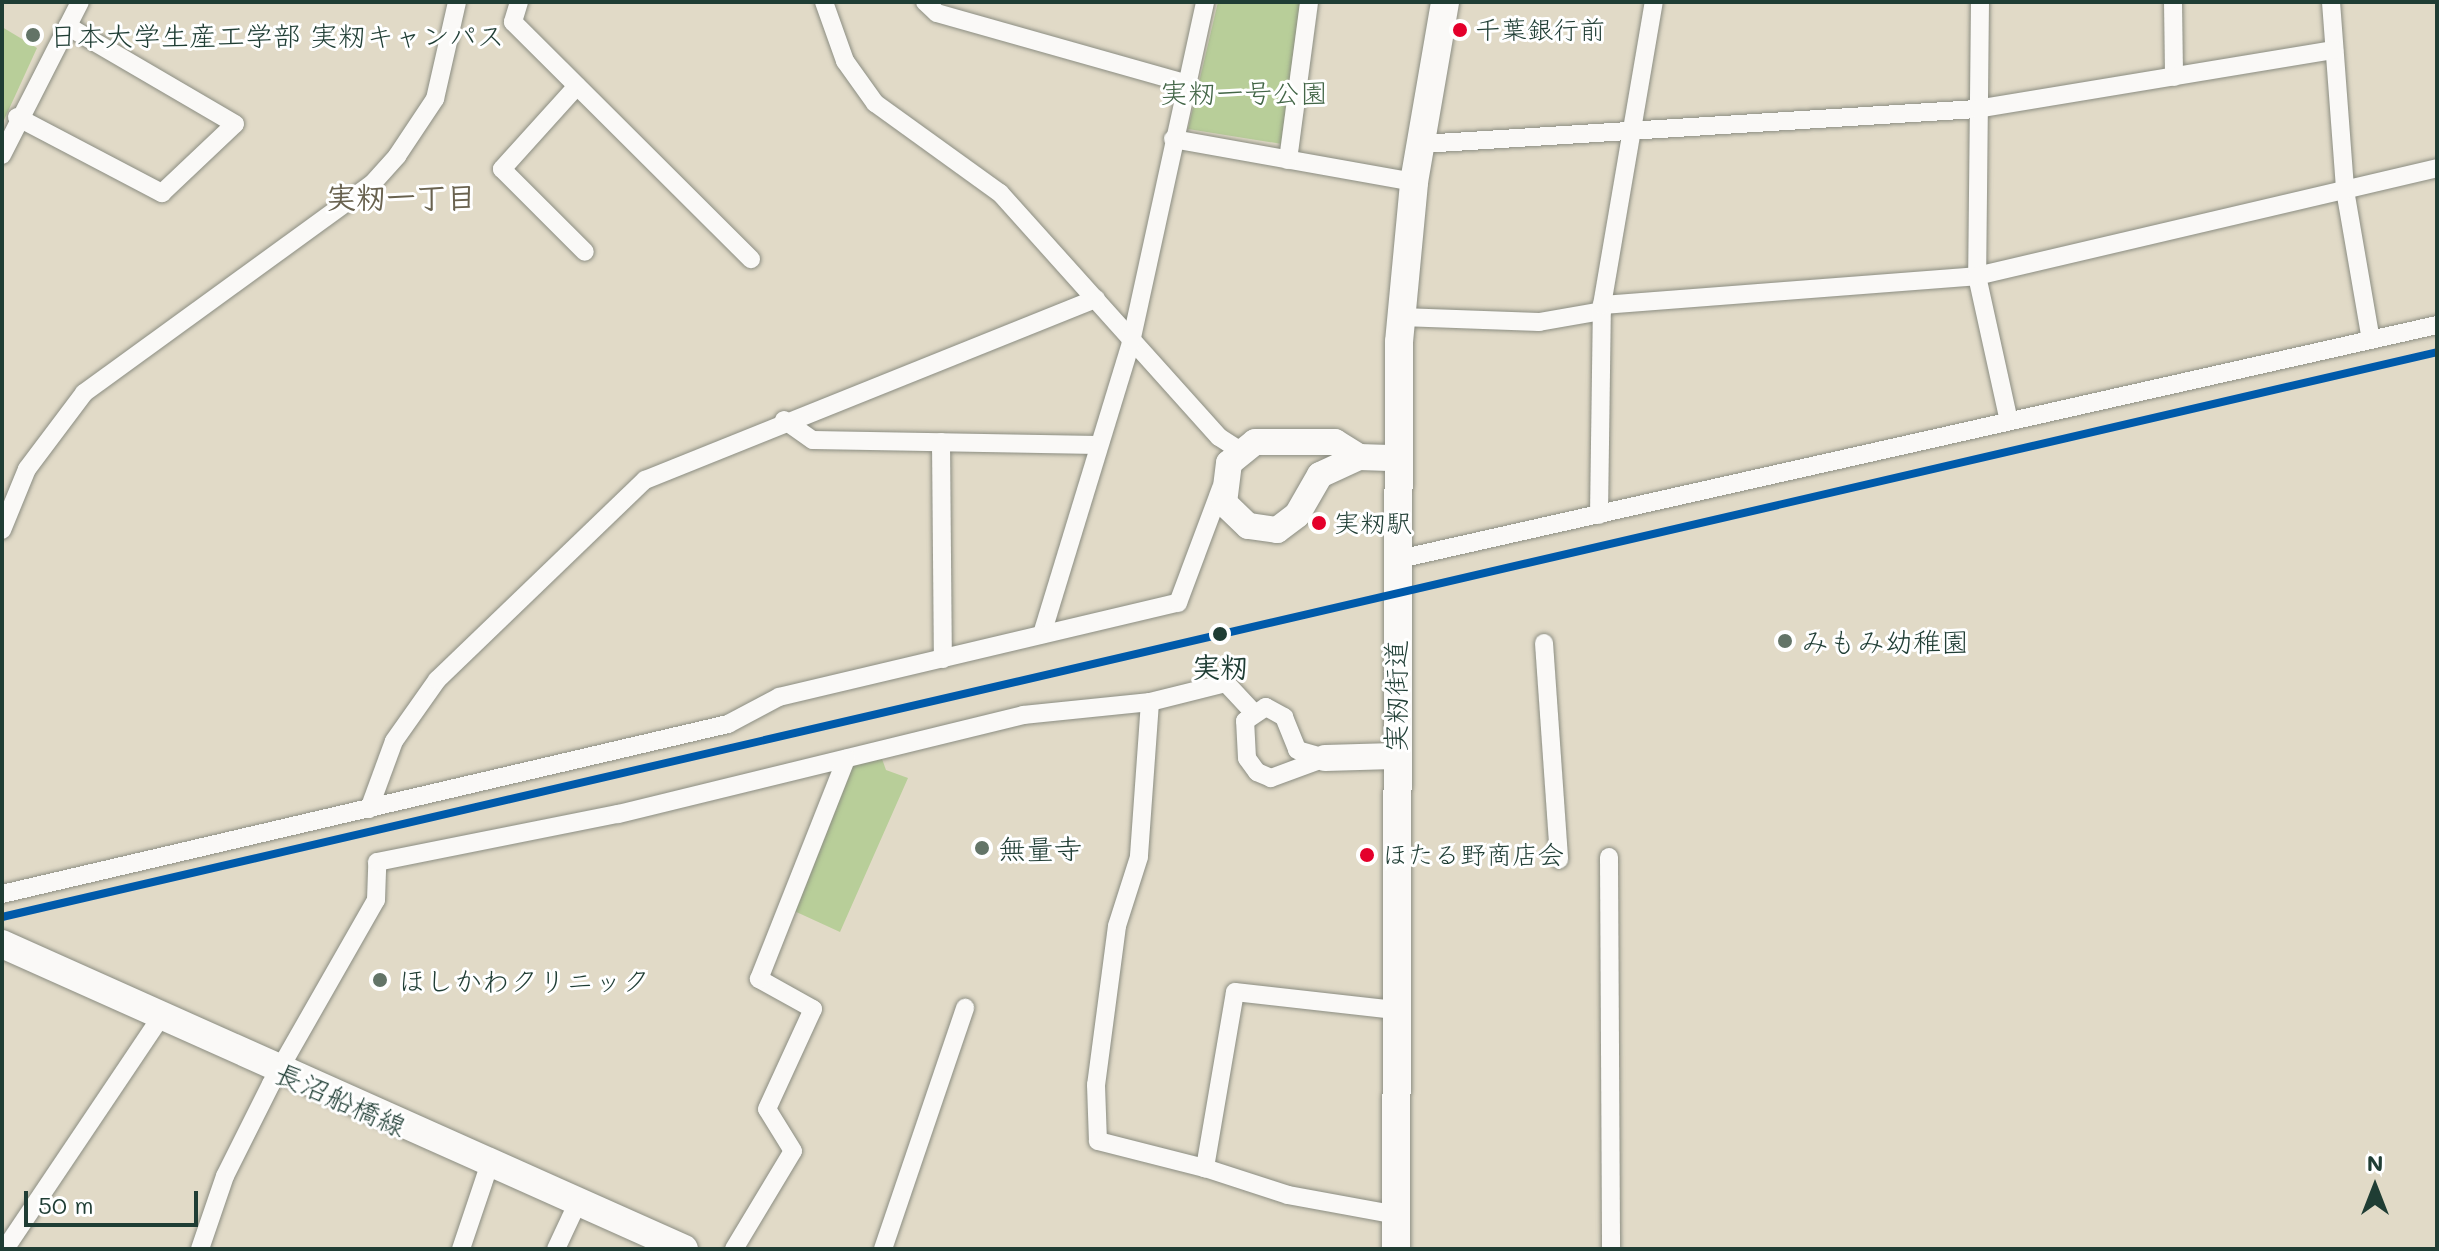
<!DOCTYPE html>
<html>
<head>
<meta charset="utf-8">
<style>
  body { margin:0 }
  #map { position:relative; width:2439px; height:1251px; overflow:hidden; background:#e1dac7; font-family:Mali,"Klee One",sans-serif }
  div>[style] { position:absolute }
  .green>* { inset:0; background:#b8ce99 }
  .roads { filter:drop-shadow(0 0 2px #8b8d82) drop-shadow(0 0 2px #8b8d82) }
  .street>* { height:18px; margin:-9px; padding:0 9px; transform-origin:9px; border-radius:9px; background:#faf9f7 }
  .secondary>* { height:26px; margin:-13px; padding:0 13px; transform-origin:13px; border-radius:13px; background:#faf9f7 }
  .primary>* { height:28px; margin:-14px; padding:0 14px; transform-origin:14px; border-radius:14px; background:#faf9f7 }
  .rail-1>* { height:8px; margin:-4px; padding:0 4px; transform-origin:4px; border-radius:4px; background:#005aaa }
  .dots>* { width:22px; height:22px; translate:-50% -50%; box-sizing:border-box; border:4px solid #fff; border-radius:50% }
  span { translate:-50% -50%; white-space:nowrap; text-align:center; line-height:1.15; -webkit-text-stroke:6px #fff; paint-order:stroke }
  .bus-label { font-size:26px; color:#1f3d34 }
  .left { translate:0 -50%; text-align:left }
  .poi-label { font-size:28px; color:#1f3d34 }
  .park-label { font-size:28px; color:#436647 }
  .stop-label { font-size:28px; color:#1f3d34; font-weight:700 }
  .street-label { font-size:28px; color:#1f3d34 }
  .neighbourhood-label { font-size:30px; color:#69624f; font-weight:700 }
  .frame { position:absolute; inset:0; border:4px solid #1f3d34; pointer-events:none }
  .north { position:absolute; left:2335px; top:1147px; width:80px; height:80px; -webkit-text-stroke:6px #fff; paint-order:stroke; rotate:0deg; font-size:22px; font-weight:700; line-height:32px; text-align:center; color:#1f3d34 }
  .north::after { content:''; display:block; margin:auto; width:28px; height:36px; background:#1f3d34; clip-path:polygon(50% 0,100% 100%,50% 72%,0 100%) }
  .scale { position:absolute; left:24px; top:1191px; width:174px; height:36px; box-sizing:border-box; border:4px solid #1f3d34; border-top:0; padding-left:10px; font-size:24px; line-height:28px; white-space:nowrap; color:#1f3d34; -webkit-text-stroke:6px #fff; paint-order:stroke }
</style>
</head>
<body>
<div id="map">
  <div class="green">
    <i style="clip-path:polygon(1218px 2px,1301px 2px,1282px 144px,1188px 129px)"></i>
    <i style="clip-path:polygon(2px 27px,37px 48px,4px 120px,2px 119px)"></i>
    <i style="clip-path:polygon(881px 756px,886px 770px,908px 778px,840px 932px,792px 910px,851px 764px)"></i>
  </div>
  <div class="roads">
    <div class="street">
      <i style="left:519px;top:2px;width:21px;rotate:107deg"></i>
      <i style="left:513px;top:22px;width:336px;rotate:44.9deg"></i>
      <i style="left:824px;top:2px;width:63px;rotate:70.4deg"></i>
      <i style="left:845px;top:61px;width:52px;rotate:54.5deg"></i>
      <i style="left:875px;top:103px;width:154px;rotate:35.8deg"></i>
      <i style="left:1000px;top:193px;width:328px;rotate:48.1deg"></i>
      <i style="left:1219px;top:437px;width:24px;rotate:33deg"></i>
      <i style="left:925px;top:2px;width:16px;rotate:43deg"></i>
      <i style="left:937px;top:13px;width:257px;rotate:15.8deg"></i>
      <i style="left:1980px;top:2px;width:274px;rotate:90.6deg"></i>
      <i style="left:1977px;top:276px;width:148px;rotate:77.6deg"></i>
      <i style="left:2173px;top:2px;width:75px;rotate:89.2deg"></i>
      <i style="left:2331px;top:2px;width:189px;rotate:85.7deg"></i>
      <i style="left:2345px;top:190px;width:152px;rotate:80.2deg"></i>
      <i style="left:577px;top:86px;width:112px;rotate:132.1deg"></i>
      <i style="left:502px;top:169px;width:117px;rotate:45deg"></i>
      <i style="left:17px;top:117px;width:164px;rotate:27.7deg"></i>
      <i style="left:162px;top:193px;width:100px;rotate:-43.4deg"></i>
      <i style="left:235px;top:124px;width:194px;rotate:-149.7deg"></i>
      <i style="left:1173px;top:139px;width:245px;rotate:10.1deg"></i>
      <i style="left:1422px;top:144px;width:556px;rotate:-3.61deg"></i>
      <i style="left:1977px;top:109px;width:362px;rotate:-9.4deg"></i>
      <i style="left:2px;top:155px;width:172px;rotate:-63deg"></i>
      <i style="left:1288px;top:160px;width:159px;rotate:-82.4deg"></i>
      <i style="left:1602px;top:305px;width:376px;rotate:-4.4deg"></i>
      <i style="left:1977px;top:276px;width:473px;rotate:-13.2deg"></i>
      <i style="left:1401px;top:317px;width:138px;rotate:2.1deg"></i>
      <i style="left:1539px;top:322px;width:64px;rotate:-9.9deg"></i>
      <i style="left:784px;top:420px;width:35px;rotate:35deg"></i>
      <i style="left:813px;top:440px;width:285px;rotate:1deg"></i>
      <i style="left:941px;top:442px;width:217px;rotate:89.5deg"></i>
      <i style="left:1599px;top:515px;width:210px;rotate:-89.2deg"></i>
      <i style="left:1602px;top:305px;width:307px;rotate:-80.3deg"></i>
      <i style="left:2px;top:530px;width:66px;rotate:-67.7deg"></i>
      <i style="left:27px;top:469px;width:95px;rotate:-53.1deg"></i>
      <i style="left:84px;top:393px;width:356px;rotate:-36deg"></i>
      <i style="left:372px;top:184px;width:38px;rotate:-48deg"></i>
      <i style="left:397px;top:156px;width:69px;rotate:-56.3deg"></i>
      <i style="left:435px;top:99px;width:99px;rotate:-77.2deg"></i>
      <i style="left:1395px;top:560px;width:1068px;rotate:-12.71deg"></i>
      <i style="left:1042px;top:634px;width:305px;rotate:-73deg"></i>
      <i style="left:1131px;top:342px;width:348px;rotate:-77.7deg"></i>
      <i style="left:1544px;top:643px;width:217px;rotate:86deg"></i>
      <i style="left:1150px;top:702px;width:155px;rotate:94.1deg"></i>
      <i style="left:1139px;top:857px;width:72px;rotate:107.7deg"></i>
      <i style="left:1117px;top:926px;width:160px;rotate:97.5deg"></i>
      <i style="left:1096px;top:1085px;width:56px;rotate:88deg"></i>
      <i style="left:1098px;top:1141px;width:110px;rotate:14.2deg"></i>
      <i style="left:1266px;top:707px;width:21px;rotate:29deg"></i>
      <i style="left:1284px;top:717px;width:35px;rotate:68deg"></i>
      <i style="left:1297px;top:750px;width:29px;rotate:16deg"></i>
      <i style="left:1325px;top:758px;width:58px;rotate:159.7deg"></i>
      <i style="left:1271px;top:778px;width:15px;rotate:-157deg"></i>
      <i style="left:1257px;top:772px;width:17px;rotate:-126deg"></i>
      <i style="left:1247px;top:758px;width:37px;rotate:-93deg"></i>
      <i style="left:1245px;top:721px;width:25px;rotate:-34deg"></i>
      <i style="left:369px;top:809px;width:72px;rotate:-69.8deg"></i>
      <i style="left:394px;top:741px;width:75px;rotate:-54.8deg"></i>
      <i style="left:437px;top:680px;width:289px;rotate:-43.9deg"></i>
      <i style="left:645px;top:480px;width:486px;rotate:-21.9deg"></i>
      <i style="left:1609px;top:857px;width:392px;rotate:89.7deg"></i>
      <i style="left:2px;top:894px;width:746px;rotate:-13.18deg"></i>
      <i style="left:728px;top:724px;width:58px;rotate:-27.9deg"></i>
      <i style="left:779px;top:697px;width:410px;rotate:-13.3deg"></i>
      <i style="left:1178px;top:603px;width:123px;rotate:-69.5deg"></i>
      <i style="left:1395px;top:1010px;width:161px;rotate:-173.6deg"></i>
      <i style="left:1235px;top:992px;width:179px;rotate:99.7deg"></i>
      <i style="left:1205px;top:1168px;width:87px;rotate:18deg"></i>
      <i style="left:1288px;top:1195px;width:111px;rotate:10.4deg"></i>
      <i style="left:5px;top:1249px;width:278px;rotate:-56.1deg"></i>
      <i style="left:200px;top:1249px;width:77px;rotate:-71.1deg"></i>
      <i style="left:225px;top:1176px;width:103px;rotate:-63.4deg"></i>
      <i style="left:271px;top:1084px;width:212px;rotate:-60.3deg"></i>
      <i style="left:376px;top:900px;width:38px;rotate:-88deg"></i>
      <i style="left:377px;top:862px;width:246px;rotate:-11.3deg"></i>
      <i style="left:618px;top:814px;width:417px;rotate:-13.7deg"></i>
      <i style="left:1023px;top:715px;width:128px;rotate:-5.8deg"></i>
      <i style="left:1150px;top:702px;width:78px;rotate:-14deg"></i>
      <i style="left:1226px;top:683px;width:40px;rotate:47deg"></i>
      <i style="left:461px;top:1249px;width:88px;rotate:-71.4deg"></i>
      <i style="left:556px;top:1249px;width:50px;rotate:-65deg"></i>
      <i style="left:734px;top:1249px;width:114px;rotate:-59deg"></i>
      <i style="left:793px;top:1151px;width:49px;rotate:-121.8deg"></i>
      <i style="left:767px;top:1109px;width:110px;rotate:-65.3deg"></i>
      <i style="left:813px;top:1009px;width:62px;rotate:-150.9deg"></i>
      <i style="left:759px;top:979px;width:237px;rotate:-68.4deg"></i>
      <i style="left:883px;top:1249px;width:255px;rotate:-71.2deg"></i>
    </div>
    <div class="secondary">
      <i style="left:1359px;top:457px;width:43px;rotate:155.2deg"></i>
      <i style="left:1320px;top:475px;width:46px;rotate:119.9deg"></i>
      <i style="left:1297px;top:515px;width:25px;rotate:143deg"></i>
      <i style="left:1277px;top:530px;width:29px;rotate:-172deg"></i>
      <i style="left:1248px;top:526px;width:33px;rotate:-136deg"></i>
      <i style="left:1224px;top:503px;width:40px;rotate:-82.9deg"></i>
      <i style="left:1229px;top:463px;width:33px;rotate:-39deg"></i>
      <i style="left:1255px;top:442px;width:80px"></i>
      <i style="left:1335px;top:442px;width:28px;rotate:32deg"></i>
      <i style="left:1359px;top:457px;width:38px;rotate:2deg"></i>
      <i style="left:1325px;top:758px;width:69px;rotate:-1.7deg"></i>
    </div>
    <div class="primary">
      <i style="left:2px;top:944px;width:747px;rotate:24.09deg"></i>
      <i style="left:1396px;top:1249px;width:907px;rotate:-89.81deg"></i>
      <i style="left:1399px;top:342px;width:161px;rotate:-84.6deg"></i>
      <i style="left:1414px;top:182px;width:183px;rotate:-80.2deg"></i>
    </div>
  </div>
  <div class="rail-1">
    <i style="left:2px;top:917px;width:2500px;rotate:-13.06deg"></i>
  </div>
  <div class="dots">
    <i style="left:1460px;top:30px;background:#e4002b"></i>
    <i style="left:33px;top:35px;background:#637467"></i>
    <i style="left:1319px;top:523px;background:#e4002b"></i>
    <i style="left:1220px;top:634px;background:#1f3d34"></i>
    <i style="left:1785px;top:641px;background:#637467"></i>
    <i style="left:982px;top:848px;background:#637467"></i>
    <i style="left:1367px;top:855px;background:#e4002b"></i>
    <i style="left:380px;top:980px;background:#637467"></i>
  </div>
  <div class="bus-label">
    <span class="left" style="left:1475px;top:30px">千葉銀行前</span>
    <span class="left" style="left:1334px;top:523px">実籾駅</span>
    <span class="left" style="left:1382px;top:855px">ほたる野商店会</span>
  </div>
  <div class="poi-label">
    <span class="left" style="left:49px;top:35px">日本大学生産工学部 実籾キャンパス</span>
    <span class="left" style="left:1801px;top:641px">みもみ幼稚園</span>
    <span class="left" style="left:998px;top:848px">無量寺</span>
    <span class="left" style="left:398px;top:980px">ほしかわクリニック</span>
  </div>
  <div class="park-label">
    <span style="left:1244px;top:92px">実籾一号公園</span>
  </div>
  <div class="stop-label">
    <span style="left:1220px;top:666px">実籾</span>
  </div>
  <div class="street-label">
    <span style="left:1395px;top:696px;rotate:-90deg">実籾街道</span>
    <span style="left:341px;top:1099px;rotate:24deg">長沼船橋線</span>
  </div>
  <div class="neighbourhood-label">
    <span style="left:401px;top:196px">実籾一丁目</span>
  </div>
  <div class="frame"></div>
  <div class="north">N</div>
  <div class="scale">50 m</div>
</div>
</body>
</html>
